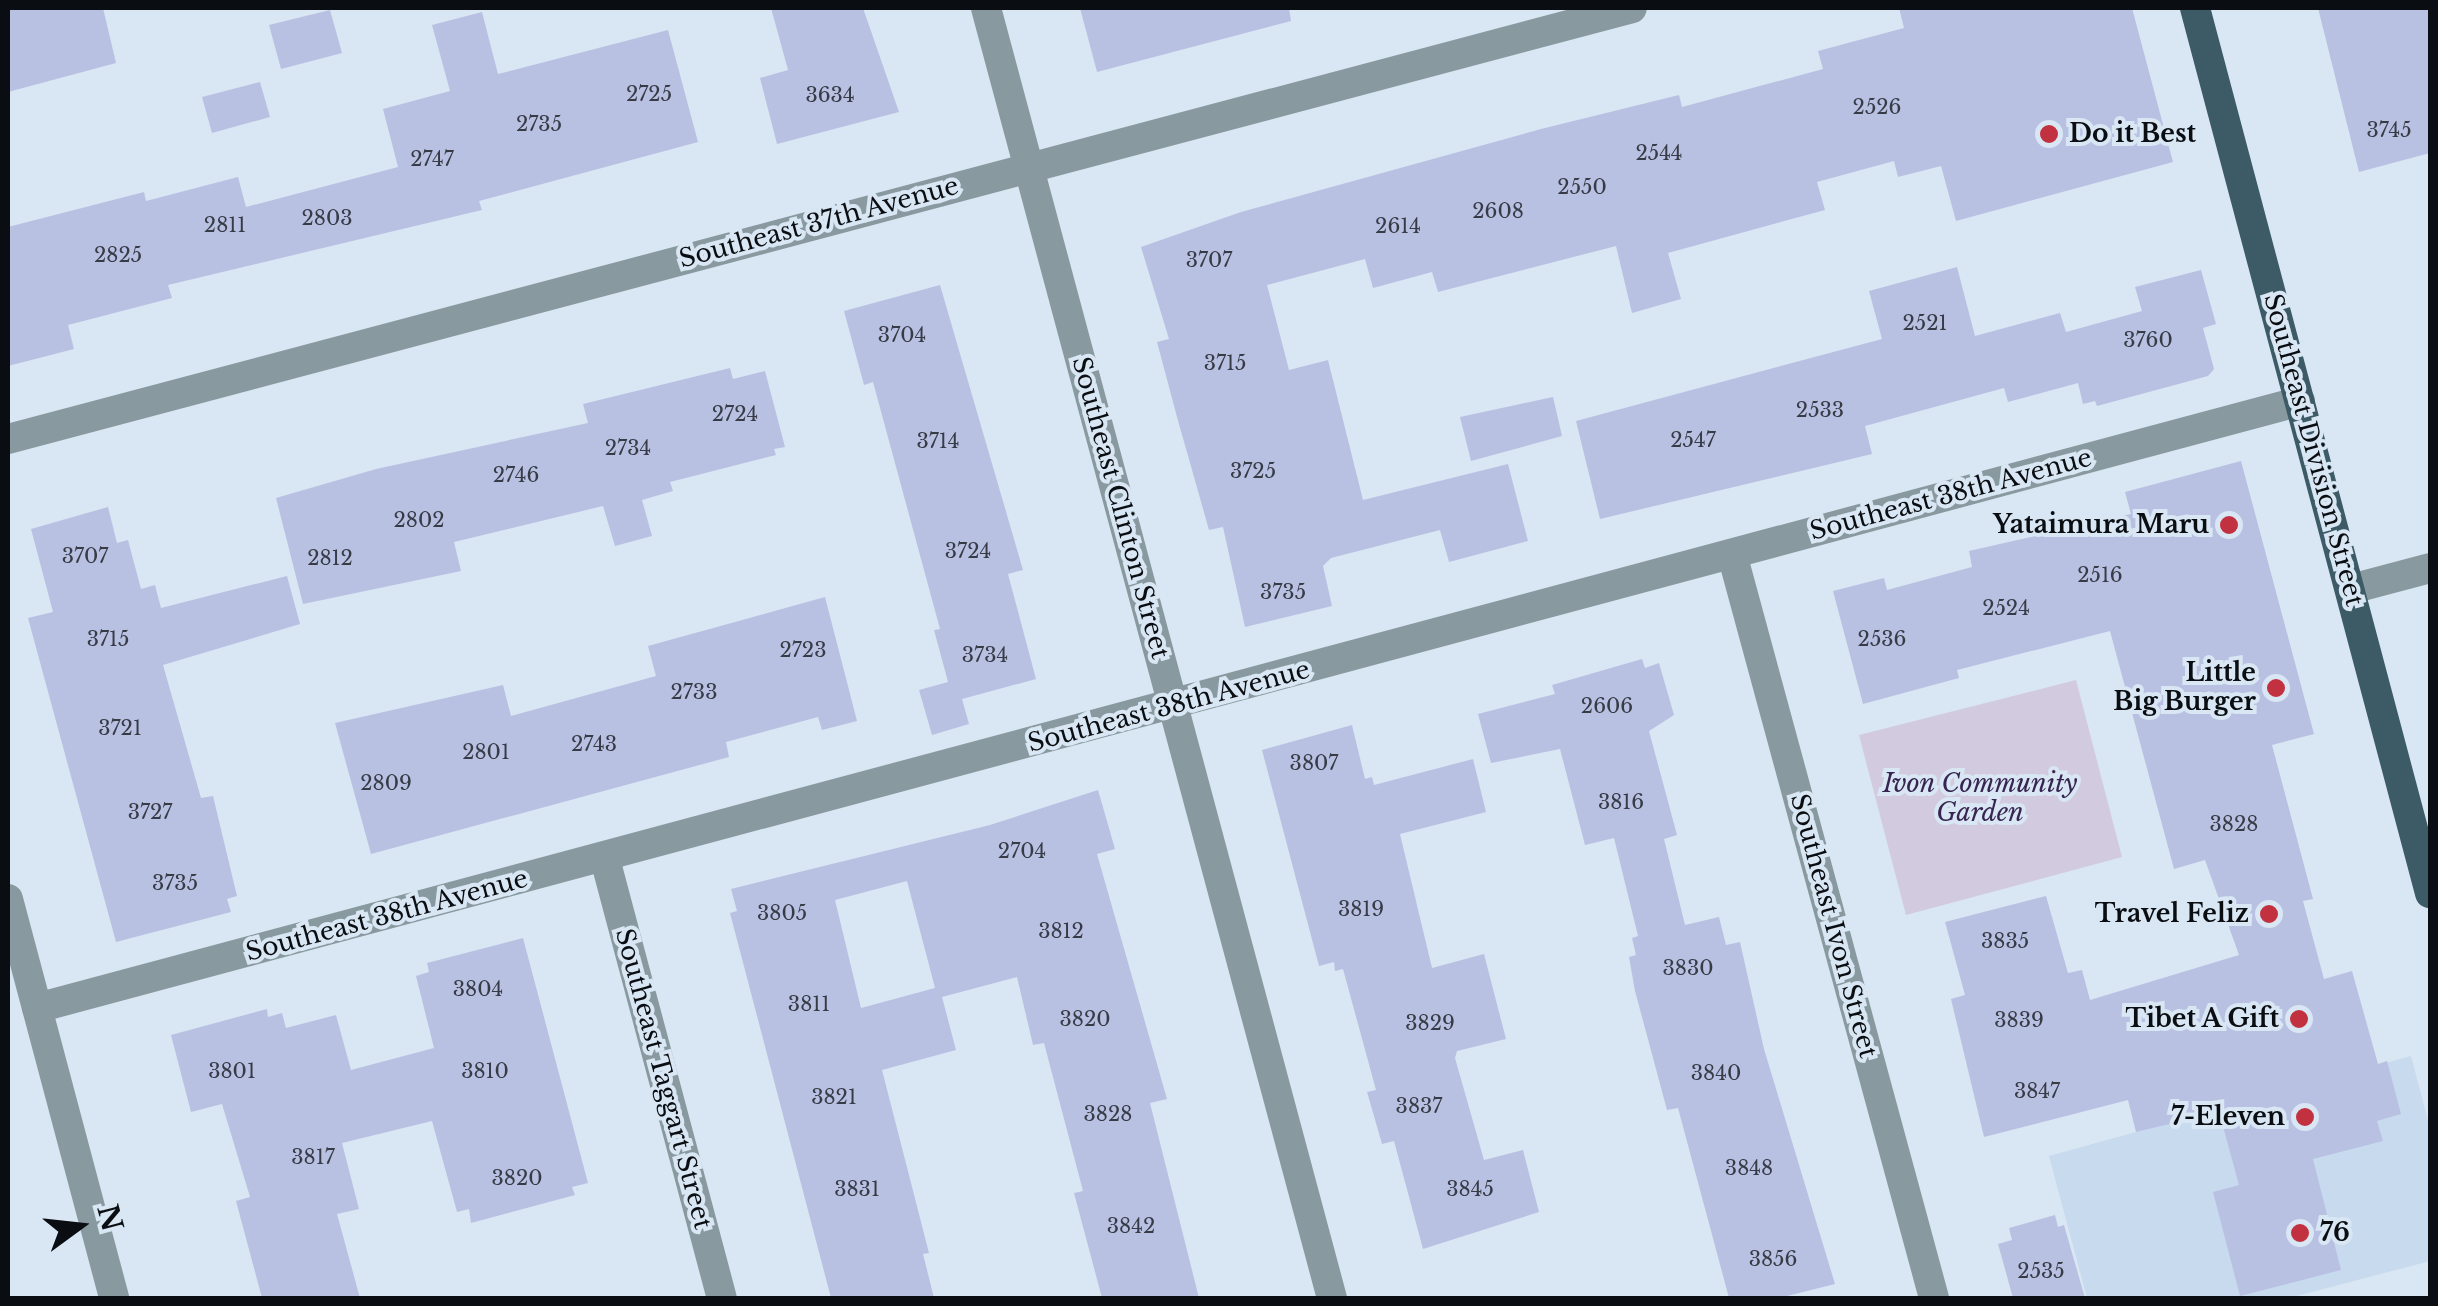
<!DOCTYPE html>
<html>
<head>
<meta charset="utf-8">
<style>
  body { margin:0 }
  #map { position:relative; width:2438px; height:1306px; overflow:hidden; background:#d9e6f3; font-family:"Libre Baskerville",serif }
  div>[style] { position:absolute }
  .built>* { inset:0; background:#c8daed }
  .green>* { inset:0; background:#d2cbe0 }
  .building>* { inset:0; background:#b9c1e3 }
  .minor>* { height:30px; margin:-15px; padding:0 15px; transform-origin:15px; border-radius:15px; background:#88999f }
  .major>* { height:30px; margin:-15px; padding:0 15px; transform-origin:15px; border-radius:15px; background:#3c5b66 }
  .dots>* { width:28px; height:28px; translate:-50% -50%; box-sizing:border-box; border:5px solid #d9e6f3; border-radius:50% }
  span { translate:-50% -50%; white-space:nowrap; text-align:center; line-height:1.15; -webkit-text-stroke:8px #d9e6f3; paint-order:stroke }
  .number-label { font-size:20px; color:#363b46 }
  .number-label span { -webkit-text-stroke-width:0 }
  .poi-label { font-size:25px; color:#0a0e12; font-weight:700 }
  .left { translate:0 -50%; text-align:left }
  .right { translate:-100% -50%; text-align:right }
  .street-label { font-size:25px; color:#0a0e12 }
  .park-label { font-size:25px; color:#372551; font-style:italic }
  .frame { position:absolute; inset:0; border:10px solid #0a0e12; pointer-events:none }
  .north { position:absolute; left:30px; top:1176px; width:100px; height:100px; -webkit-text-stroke:8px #d9e6f3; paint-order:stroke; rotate:75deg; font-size:28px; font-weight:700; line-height:40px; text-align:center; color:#0a0e12 }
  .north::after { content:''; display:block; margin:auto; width:35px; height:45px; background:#0a0e12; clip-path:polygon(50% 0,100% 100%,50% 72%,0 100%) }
</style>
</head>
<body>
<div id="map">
  <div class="built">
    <i style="clip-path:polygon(2411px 1056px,2430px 1128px,2430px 1261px,2289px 1298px,2087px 1298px,2049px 1156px)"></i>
  </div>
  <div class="green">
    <i style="clip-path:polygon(2076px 680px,2122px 857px,1906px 915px,1859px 735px)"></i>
  </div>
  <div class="building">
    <i style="clip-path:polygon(8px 8px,103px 8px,116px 63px,8px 92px)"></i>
    <i style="clip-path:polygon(771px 8px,863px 8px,899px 112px,777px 144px,760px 78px,788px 70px)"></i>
    <i style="clip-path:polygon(1080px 8px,1289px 8px,1291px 21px,1097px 72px)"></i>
    <i style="clip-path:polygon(1899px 8px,2132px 8px,2173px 162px,1956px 221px,1941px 166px,1898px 177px,1894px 161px,1817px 182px,1825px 210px,1668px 253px,1681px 299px,1632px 313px,1616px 246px,1438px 292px,1432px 272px,1373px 288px,1365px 259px,1267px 285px,1289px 370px,1328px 360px,1363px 500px,1508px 464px,1528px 541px,1449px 562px,1440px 530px,1331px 558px,1323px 566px,1332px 606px,1245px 627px,1223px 527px,1209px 530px,1177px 417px,1157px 342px,1169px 339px,1141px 247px,1241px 212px,1541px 129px,1679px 95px,1682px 107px,1823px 69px,1818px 51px,1904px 28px)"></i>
    <i style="clip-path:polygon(2318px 8px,2430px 8px,2430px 153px,2359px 172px)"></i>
    <i style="clip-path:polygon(330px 10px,342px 53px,281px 69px,269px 25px)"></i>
    <i style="clip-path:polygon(482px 12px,498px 74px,668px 30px,698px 142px,479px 201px,482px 210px,168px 285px,172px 298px,68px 325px,74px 349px,8px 366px,8px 227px,144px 192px,146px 201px,238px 177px,246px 207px,398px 167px,383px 109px,450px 91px,432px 25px)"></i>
    <i style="clip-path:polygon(260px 82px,270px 117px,212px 133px,202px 97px)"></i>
    <i style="clip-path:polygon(1957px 267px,1975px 336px,2060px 313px,2066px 332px,2142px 311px,2135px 287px,2201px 270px,2216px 324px,2203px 328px,2214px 369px,2208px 376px,2097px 406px,2095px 401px,2083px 404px,2078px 383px,2008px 402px,2004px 388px,1865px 426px,1872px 454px,1600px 519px,1576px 421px,1882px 339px,1869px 291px)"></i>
    <i style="clip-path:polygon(940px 285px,1023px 570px,1008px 574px,1036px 679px,962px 699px,969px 724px,932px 735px,919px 690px,948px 682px,934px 630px,940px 629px,873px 382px,864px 385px,844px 311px)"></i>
    <i style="clip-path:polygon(730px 368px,733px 379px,765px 371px,785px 447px,774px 449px,776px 455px,670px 482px,673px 491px,642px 500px,652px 536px,615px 546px,603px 506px,454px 542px,461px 571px,303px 604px,276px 498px,376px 469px,588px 423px,583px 404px)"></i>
    <i style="clip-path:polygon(1553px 397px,1562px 436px,1471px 461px,1460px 417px)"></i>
    <i style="clip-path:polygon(2241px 461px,2314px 734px,2272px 745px,2313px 899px,2303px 901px,2324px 979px,2352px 971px,2378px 1064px,2387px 1061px,2401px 1114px,2377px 1121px,2383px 1141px,2313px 1159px,2341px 1270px,2240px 1296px,2213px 1192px,2239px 1185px,2219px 1112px,2136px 1132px,2128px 1100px,1984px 1137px,1951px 999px,1965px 995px,1945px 922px,2046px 896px,2068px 973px,2082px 970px,2090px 1000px,2239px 955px,2205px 860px,2174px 869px,2110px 631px,1957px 670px,1959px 678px,1863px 704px,1833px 591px,1884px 578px,1887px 590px,1972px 567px,1969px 551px,2131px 514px,2125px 492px)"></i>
    <i style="clip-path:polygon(108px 507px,117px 543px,128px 540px,141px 589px,155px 585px,161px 608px,287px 576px,300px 624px,163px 665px,201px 798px,213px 796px,237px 896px,227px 899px,231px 912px,116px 942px,28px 618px,53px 612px,31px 529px)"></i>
    <i style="clip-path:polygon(825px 597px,857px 721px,822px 730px,818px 717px,726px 742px,729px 757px,371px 854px,335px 723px,503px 685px,511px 716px,656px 676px,648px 646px)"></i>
    <i style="clip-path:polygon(1642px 659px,1645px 668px,1659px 663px,1674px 715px,1649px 731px,1677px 835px,1664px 839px,1685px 925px,1719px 917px,1726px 945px,1740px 942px,1764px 1049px,1835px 1284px,1779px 1298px,1729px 1298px,1678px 1108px,1667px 1110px,1635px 991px,1629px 957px,1636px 955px,1632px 938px,1638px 936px,1614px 838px,1585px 845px,1560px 749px,1491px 763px,1478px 714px,1555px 694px,1552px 685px)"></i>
    <i style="clip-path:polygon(1352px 725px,1365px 779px,1372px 777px,1374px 785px,1473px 759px,1486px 812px,1400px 834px,1432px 968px,1484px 954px,1506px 1039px,1457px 1051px,1455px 1058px,1484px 1160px,1523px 1150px,1539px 1212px,1423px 1249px,1394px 1141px,1382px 1144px,1367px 1092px,1376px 1090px,1343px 969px,1335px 971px,1334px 962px,1319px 966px,1262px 750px)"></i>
    <i style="clip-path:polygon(evenodd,1098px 790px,1115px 849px,1097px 854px,1167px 1099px,1150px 1103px,1199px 1298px,1102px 1298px,1074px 1193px,1083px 1191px,1044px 1043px,1033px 1045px,1017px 977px,942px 997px,956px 1050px,882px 1070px,929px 1253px,923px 1254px,934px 1298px,831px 1298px,730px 913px,737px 911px,731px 889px,990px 825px,1098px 790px,907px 881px,935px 988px,861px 1008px,835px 900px,907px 881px)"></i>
    <i style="clip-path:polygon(523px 938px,588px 1183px,572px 1187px,575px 1195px,471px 1223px,469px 1209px,457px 1212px,432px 1121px,342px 1143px,359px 1209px,337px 1214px,360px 1298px,262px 1298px,236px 1201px,250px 1197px,222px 1104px,191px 1112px,171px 1035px,267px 1009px,268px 1017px,282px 1013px,286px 1028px,336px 1015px,351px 1070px,434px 1048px,416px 976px,429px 972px,427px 963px)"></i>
    <i style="clip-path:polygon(2055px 1215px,2058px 1227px,2064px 1225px,2085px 1298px,2013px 1298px,1998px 1244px,2012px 1240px,2009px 1228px)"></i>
  </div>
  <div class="minor">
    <i style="left:986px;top:8px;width:1336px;rotate:74.99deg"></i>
    <i style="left:8px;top:439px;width:1680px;rotate:-14.86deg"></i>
    <i style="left:1732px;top:554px;width:771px;rotate:74.81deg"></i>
    <i style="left:2351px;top:589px;width:82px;rotate:-14.9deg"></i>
    <i style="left:605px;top:859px;width:454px;rotate:75.1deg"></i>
    <i style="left:8px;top:899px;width:413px;rotate:75.1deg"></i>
    <i style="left:37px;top:1008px;width:2343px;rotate:-15.01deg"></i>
  </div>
  <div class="major">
    <i style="left:2195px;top:8px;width:916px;rotate:75.13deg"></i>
  </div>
  <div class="dots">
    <i style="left:2049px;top:134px;background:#c13140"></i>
    <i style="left:2229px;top:525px;background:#c13140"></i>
    <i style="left:2276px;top:688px;background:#c13140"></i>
    <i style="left:2269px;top:914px;background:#c13140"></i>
    <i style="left:2299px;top:1019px;background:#c13140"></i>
    <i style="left:2305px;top:1117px;background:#c13140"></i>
    <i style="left:2300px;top:1233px;background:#c13140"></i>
  </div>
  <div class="number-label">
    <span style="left:649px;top:94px">2725</span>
    <span style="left:830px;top:95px">3634</span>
    <span style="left:1877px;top:107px">2526</span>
    <span style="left:539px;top:124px">2735</span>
    <span style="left:2389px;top:130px">3745</span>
    <span style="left:1659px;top:153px">2544</span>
    <span style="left:432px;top:159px">2747</span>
    <span style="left:1582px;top:187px">2550</span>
    <span style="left:1498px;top:211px">2608</span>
    <span style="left:327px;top:218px">2803</span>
    <span style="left:225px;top:225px">2811</span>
    <span style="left:1398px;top:226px">2614</span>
    <span style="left:118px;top:255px">2825</span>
    <span style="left:1209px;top:260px">3707</span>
    <span style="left:1925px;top:323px">2521</span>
    <span style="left:902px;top:335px">3704</span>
    <span style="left:2148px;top:340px">3760</span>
    <span style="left:1225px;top:363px">3715</span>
    <span style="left:1820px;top:410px">2533</span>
    <span style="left:735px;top:414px">2724</span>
    <span style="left:1693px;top:440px">2547</span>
    <span style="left:938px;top:441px">3714</span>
    <span style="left:628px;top:448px">2734</span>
    <span style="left:1253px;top:471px">3725</span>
    <span style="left:516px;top:475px">2746</span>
    <span style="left:419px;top:520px">2802</span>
    <span style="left:968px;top:551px">3724</span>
    <span style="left:85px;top:556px">3707</span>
    <span style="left:330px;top:558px">2812</span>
    <span style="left:2100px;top:575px">2516</span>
    <span style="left:1283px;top:592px">3735</span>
    <span style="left:2006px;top:608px">2524</span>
    <span style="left:108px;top:639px">3715</span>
    <span style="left:1882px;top:639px">2536</span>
    <span style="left:803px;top:650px">2723</span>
    <span style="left:985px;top:655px">3734</span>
    <span style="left:694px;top:692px">2733</span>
    <span style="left:1607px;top:706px">2606</span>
    <span style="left:120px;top:728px">3721</span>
    <span style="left:594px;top:744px">2743</span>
    <span style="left:486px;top:752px">2801</span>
    <span style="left:1314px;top:763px">3807</span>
    <span style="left:386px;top:783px">2809</span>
    <span style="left:1621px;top:802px">3816</span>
    <span style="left:150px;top:812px">3727</span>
    <span style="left:2234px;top:824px">3828</span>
    <span style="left:1022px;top:851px">2704</span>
    <span style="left:175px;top:883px">3735</span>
    <span style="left:1361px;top:909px">3819</span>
    <span style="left:782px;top:913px">3805</span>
    <span style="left:1061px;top:931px">3812</span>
    <span style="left:2005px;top:941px">3835</span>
    <span style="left:1688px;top:968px">3830</span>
    <span style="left:478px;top:989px">3804</span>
    <span style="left:809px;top:1004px">3811</span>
    <span style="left:1085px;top:1019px">3820</span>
    <span style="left:2019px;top:1020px">3839</span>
    <span style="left:1430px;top:1023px">3829</span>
    <span style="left:232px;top:1071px">3801</span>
    <span style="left:485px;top:1071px">3810</span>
    <span style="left:1716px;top:1073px">3840</span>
    <span style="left:2037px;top:1091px">3847</span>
    <span style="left:834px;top:1097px">3821</span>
    <span style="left:1419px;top:1106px">3837</span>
    <span style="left:1108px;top:1114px">3828</span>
    <span style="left:313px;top:1157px">3817</span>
    <span style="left:1749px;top:1168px">3848</span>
    <span style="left:517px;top:1178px">3820</span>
    <span style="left:857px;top:1189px">3831</span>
    <span style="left:1470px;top:1189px">3845</span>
    <span style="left:1131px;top:1226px">3842</span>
    <span style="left:1773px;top:1259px">3856</span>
    <span style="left:2041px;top:1271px">2535</span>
  </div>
  <div class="poi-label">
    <span class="left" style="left:2069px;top:134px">Do it Best</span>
    <span class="right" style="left:2209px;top:525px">Yataimura Maru</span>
    <span class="right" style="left:2256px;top:688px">Little<br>Big Burger</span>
    <span class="right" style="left:2249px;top:914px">Travel Feliz</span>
    <span class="right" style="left:2279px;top:1019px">Tibet A Gift</span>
    <span class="right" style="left:2285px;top:1117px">7-Eleven</span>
    <span class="left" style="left:2320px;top:1233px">76</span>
  </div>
  <div class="street-label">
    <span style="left:819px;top:223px;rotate:-15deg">Southeast 37th Avenue</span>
    <span style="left:2313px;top:450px;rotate:75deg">Southeast Division Street</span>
    <span style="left:1951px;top:495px;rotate:-15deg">Southeast 38th Avenue</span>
    <span style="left:1120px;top:508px;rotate:75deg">Southeast Clinton Street</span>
    <span style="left:1169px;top:707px;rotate:-15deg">Southeast 38th Avenue</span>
    <span style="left:387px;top:916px;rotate:-15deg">Southeast 38th Avenue</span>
    <span style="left:1833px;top:926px;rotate:75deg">Southeast Ivon Street</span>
    <span style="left:663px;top:1079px;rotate:75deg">Southeast Taggart Street</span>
  </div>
  <div class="park-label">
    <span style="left:1980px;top:799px">Ivon Community<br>Garden</span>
  </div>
  <div class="frame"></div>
  <div class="north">N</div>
</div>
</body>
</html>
